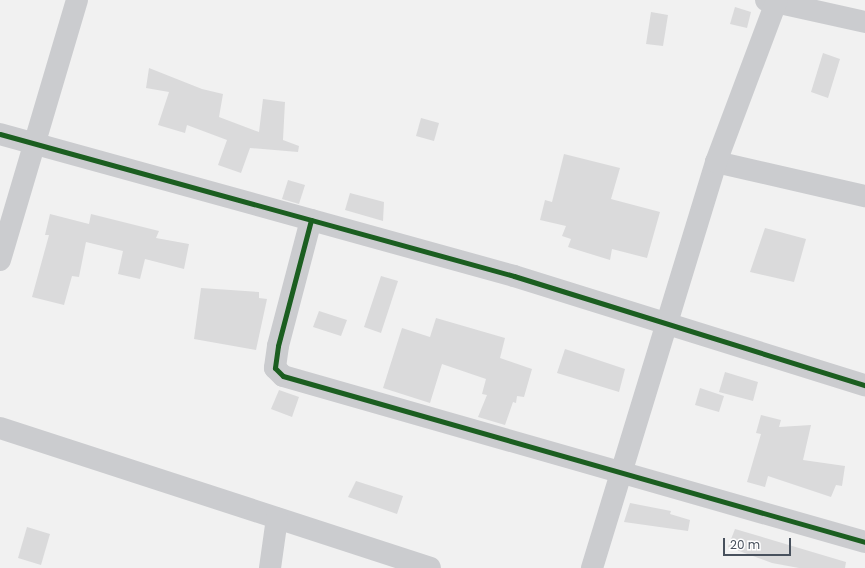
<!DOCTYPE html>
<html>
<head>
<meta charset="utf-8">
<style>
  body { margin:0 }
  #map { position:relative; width:865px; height:568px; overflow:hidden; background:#f1f1f1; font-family:Poppins,sans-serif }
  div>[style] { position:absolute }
  .building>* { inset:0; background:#dadadb }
  .minor>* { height:22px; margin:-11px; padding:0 11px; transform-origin:11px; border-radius:11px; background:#cbcccf }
  .cycleway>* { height:5px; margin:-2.5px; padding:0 2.5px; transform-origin:2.5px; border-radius:2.5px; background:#1b5e20 }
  span { translate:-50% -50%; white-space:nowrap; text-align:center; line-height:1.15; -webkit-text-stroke:4px #fff; paint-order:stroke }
  .scale { position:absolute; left:723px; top:538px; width:68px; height:18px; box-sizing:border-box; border:2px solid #48515d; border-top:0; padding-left:5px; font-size:12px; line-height:14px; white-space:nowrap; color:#48515d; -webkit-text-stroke:3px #fff; paint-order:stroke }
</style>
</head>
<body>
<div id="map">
  <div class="building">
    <i style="clip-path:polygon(735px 7px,751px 12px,747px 28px,730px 24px)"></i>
    <i style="clip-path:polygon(651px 12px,668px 15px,663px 46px,646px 44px)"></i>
    <i style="clip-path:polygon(823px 53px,840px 59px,828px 98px,811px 92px)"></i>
    <i style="clip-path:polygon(149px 68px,202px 89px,223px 94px,219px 117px,259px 132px,263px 99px,285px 102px,283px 140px,299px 146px,298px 152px,250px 148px,241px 173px,218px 165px,227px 140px,187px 125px,185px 133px,158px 125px,169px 92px,146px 88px)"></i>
    <i style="clip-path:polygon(421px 118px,439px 123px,434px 141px,416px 136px)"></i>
    <i style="clip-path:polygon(564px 154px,620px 168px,611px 199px,660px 212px,647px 258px,612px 249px,610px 260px,568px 247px,571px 239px,562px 236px,566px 226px,540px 220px,545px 200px,552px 202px)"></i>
    <i style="clip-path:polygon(288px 180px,305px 185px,299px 204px,282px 199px)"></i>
    <i style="clip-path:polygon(350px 193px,384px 202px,383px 221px,345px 210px)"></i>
    <i style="clip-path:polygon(50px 214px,89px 224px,91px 214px,159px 231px,156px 238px,189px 244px,184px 269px,145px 259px,140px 279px,118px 274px,123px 251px,86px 242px,79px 277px,72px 276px,64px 305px,32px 297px,49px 235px,45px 235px)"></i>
    <i style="clip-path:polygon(765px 228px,806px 239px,794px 282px,750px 272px)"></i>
    <i style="clip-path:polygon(381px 276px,398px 281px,381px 333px,364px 327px)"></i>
    <i style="clip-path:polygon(201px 288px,259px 292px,259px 298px,267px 299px,256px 350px,194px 339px)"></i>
    <i style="clip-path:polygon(319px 311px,347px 320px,341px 336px,313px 327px)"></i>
    <i style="clip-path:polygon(436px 318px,505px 338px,500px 358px,532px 369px,524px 397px,517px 396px,516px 403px,513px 402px,505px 425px,478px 417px,487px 395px,482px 394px,486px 379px,442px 364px,430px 403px,383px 388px,402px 328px,430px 337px)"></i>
    <i style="clip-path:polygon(565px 349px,625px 369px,619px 392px,557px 373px)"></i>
    <i style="clip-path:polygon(725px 372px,758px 382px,753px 401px,719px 392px)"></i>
    <i style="clip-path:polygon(700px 388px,724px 396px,719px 412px,695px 405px)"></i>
    <i style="clip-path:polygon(279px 390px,299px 397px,292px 417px,271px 409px)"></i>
    <i style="clip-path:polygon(761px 415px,781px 420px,779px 427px,811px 425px,803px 460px,845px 466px,842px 486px,836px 485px,831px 497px,768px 476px,765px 487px,747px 482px,761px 434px,756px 433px)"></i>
    <i style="clip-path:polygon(356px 481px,403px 496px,397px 514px,348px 497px)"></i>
    <i style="clip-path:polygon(630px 503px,671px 511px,670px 514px,690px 520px,688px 531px,624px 522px)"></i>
    <i style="clip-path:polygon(27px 527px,50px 534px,41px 565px,18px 558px)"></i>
    <i style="clip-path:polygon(735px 529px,846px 562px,845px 568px,799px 568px,772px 563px,728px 547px)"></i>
  </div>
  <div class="minor">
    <i style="left:766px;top:0;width:101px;rotate:12.5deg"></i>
    <i style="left:0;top:134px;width:533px;rotate:15.44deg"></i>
    <i style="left:514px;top:276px;width:368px;rotate:17.3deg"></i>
    <i style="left:716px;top:162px;width:153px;rotate:12.9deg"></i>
    <i style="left:311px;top:220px;width:130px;rotate:104.7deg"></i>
    <i style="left:278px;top:346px;width:22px;rotate:98deg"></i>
    <i style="left:275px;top:368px;width:11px;rotate:45deg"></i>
    <i style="left:283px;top:376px;width:605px;rotate:15.92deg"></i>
    <i style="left:0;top:260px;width:271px;rotate:-73.5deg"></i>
    <i style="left:0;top:428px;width:452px;rotate:18deg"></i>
    <i style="left:270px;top:568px;width:50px;rotate:-82deg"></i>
    <i style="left:592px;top:568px;width:425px;rotate:-73deg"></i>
    <i style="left:716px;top:162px;width:173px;rotate:-69.4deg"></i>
  </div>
  <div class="cycleway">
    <i style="left:0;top:134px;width:533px;rotate:15.44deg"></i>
    <i style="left:514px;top:276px;width:368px;rotate:17.3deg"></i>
    <i style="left:311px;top:220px;width:130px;rotate:104.7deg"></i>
    <i style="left:278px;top:346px;width:22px;rotate:98deg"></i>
    <i style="left:275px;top:368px;width:11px;rotate:45deg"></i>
    <i style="left:283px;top:376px;width:605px;rotate:15.92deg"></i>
  </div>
  <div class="scale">20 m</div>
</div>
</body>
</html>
